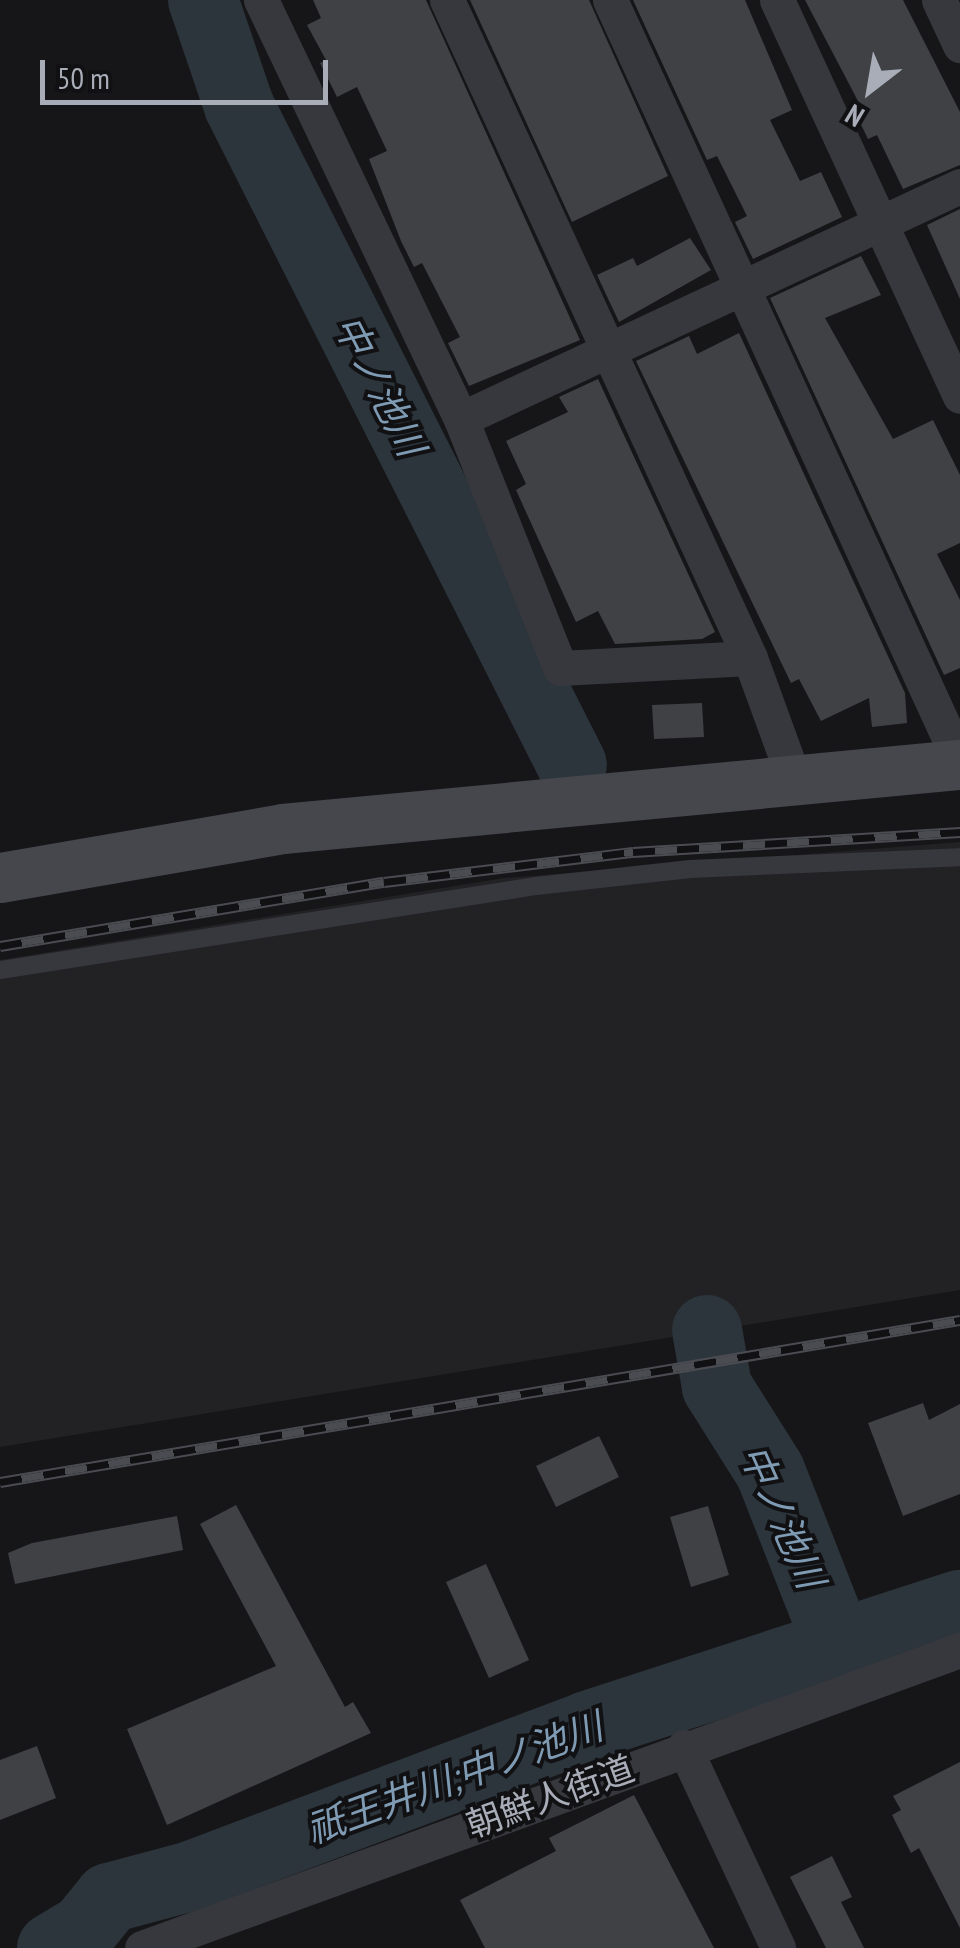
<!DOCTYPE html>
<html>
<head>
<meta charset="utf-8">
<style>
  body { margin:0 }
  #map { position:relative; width:960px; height:1948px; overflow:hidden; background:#161618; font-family:"PT Sans Narrow","Noto Sans JP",sans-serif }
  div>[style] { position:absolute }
  .built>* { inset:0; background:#222225 }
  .river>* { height:70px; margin:-35px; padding:0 35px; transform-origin:35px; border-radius:35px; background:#2c353c }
  .building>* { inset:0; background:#404145 }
  .lane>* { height:18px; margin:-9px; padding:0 9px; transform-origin:9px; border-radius:9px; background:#37383d }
  .street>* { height:35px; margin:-17.5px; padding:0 17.5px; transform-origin:17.5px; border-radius:17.5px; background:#37383d }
  .secondary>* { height:50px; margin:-25px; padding:0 25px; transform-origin:25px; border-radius:25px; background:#45474d }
  .rail>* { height:11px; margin-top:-5.5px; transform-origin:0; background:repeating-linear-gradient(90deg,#111113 0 22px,#4a4c52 0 44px); box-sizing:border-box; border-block:2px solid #4a4c52 }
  span { translate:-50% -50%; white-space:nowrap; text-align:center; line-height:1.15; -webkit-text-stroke:8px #111113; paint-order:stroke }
  .street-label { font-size:35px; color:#a8adb8 }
  .water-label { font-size:38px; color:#7f9bb3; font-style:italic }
  .north { position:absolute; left:820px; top:40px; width:100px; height:100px; -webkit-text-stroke:8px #111113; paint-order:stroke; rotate:211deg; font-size:28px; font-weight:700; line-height:40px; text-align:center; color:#a8adb8 }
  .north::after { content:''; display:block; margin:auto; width:35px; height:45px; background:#a8adb8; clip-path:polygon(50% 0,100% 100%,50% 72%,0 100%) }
  .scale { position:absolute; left:40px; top:60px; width:288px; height:45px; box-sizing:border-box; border:5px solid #a8adb8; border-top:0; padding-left:12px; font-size:30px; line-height:35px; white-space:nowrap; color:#a8adb8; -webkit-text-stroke:8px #111113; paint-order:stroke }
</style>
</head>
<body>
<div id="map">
  <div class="built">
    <i style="clip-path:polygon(960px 842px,960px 1290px,0 1447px,0 960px,504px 878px)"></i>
  </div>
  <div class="river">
    <i style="left:203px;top:0;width:112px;rotate:71.2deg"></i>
    <i style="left:239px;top:106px;width:738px;rotate:63.19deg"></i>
    <i style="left:707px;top:1330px;width:58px;rotate:80deg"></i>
    <i style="left:717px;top:1387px;width:99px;rotate:57.8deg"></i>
    <i style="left:770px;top:1471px;width:189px;rotate:68.6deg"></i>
    <i style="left:52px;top:1948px;width:37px;rotate:-31deg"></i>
    <i style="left:84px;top:1929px;width:40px;rotate:-51deg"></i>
    <i style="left:109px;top:1898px;width:85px;rotate:-15deg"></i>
    <i style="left:191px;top:1876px;width:423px;rotate:-20.7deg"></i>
    <i style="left:587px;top:1726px;width:392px;rotate:-18deg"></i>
  </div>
  <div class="building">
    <i style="clip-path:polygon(313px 0,426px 0,580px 340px,469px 386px,448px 343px,460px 337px,422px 263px,414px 267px,401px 241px,369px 159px,387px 151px,357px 87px,337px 97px,320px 63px,326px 60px,307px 25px,321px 18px)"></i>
    <i style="clip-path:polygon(470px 0,589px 0,668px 176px,572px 222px)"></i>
    <i style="clip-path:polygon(633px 0,745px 0,792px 110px,770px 120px,800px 181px,821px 172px,842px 217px,753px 259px,735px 222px,747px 216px,717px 156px,707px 160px)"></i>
    <i style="clip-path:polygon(805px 0,903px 0,960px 112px,960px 165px,903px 189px,877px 135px,868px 139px,851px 104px,858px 101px)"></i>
    <i style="clip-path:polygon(960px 209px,960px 299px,927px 225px)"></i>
    <i style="clip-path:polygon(690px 238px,711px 270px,619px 322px,597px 275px,633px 258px,637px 266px)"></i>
    <i style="clip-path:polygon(861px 256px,881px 295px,825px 318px,893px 439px,933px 420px,960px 475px,960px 543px,937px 554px,960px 600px,960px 668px,944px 675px,770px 298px)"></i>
    <i style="clip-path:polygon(739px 333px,905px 693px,907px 723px,872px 727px,869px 698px,821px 721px,799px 679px,791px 683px,636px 361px,689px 336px,697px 354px)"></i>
    <i style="clip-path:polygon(598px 379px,715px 632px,702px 639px,615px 644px,598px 611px,576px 622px,516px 490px,526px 484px,506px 441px,568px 412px,559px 397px)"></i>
    <i style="clip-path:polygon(702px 703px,704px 737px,654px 739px,652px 705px)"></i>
    <i style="clip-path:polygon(923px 1403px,929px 1420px,960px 1404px,960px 1494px,903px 1516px,868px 1423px)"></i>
    <i style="clip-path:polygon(599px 1436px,619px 1477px,556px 1507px,536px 1466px)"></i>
    <i style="clip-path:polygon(236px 1505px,345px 1707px,353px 1702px,371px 1733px,167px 1825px,127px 1729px,276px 1666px,200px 1524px)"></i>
    <i style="clip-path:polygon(708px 1506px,729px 1575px,691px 1587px,670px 1517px)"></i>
    <i style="clip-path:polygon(177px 1516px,183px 1550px,15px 1584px,8px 1553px,32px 1543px)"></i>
    <i style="clip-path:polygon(486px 1564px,529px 1660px,489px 1678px,446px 1582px)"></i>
    <i style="clip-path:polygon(37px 1746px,56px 1798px,0 1820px,0 1760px)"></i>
    <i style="clip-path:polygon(960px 1762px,960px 1928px,919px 1848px,911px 1853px,892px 1815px,901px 1810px,893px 1796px)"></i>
    <i style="clip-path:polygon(634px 1795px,714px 1948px,485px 1948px,460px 1900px,556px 1851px,549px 1838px)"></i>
    <i style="clip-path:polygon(832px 1856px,852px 1897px,841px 1902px,864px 1948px,826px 1948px,790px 1877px)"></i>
  </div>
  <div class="lane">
    <i style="left:0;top:970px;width:543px;rotate:-8.91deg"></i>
    <i style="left:536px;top:886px;width:155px;rotate:-6.3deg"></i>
    <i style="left:690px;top:869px;width:270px;rotate:-2.5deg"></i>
  </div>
  <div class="street">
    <i style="left:261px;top:0;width:464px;rotate:64.5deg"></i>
    <i style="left:461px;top:419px;width:268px;rotate:68.3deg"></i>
    <i style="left:560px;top:668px;width:190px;rotate:-3deg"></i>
    <i style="left:447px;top:0;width:724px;rotate:65.27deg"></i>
    <i style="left:750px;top:658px;width:126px;rotate:70deg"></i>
    <i style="left:610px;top:0;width:814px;rotate:65.32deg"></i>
    <i style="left:950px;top:740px;width:25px;rotate:90deg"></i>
    <i style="left:777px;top:0;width:436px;rotate:65.2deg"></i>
    <i style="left:939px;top:0;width:50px;rotate:65deg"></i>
    <i style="left:461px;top:419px;width:551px;rotate:-25.03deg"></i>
    <i style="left:684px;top:1747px;width:222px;rotate:64.9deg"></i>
    <i style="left:142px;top:1948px;width:871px;rotate:-20.02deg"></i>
  </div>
  <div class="secondary">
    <i style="left:0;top:878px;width:287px;rotate:-9.8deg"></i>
    <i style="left:283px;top:829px;width:680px;rotate:-5.4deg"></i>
  </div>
  <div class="rail">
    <i style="left:0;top:946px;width:389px;rotate:-9.5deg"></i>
    <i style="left:384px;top:882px;width:251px;rotate:-6.9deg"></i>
    <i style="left:633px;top:852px;width:328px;rotate:-3.5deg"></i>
    <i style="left:0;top:1482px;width:974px;rotate:-9.58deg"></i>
  </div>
  <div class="street-label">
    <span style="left:550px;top:1796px;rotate:-20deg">朝鮮人街道</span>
  </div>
  <div class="water-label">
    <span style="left:380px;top:385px;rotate:63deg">中ノ池川</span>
    <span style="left:783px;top:1516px;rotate:66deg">中ノ池川</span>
    <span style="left:454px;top:1777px;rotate:-20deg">祇王井川;中ノ池川</span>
  </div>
  <div class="north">N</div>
  <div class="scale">50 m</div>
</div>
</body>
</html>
